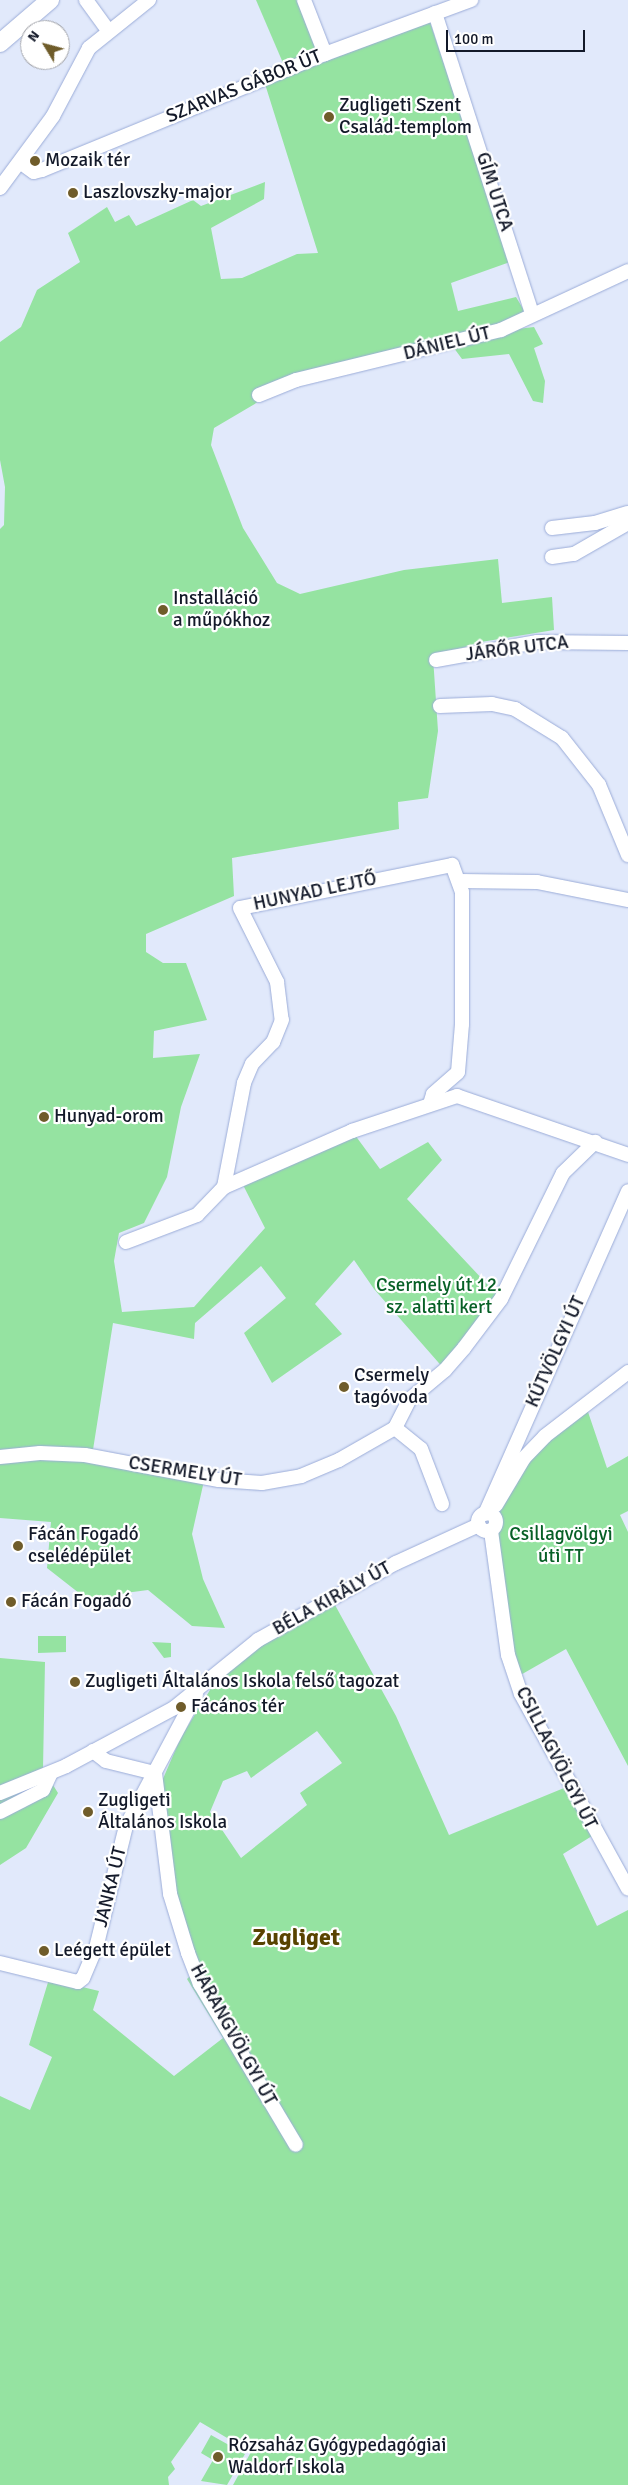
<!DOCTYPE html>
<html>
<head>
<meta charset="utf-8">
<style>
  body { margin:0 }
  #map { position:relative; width:628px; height:2485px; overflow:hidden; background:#e1e9fb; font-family:Signika,sans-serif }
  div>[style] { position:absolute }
  .green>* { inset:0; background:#95e3a1 }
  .roads { filter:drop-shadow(0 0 1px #9bacd8) drop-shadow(0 0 1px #9bacd8) }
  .minor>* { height:14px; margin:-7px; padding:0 7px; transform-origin:7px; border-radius:7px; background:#fff }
  .minor>.ring { margin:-7px; padding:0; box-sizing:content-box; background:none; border:14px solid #fff; border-radius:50% }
  .major>* { height:18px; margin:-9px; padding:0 9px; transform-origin:9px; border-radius:9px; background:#fff }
  .dots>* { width:14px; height:14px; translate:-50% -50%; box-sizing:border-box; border:2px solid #fff; border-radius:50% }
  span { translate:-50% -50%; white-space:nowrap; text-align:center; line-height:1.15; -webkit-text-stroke:4.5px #fff; paint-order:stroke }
  .street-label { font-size:19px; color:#131929 }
  .poi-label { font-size:19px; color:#131929 }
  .left { translate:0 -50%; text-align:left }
  .park-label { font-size:19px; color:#076026 }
  .district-label { font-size:24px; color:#584301; font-weight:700 }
  .north { position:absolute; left:20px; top:20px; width:50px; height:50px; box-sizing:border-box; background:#fff; border:1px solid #a1a3a9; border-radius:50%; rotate:307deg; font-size:14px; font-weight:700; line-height:20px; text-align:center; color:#131929 }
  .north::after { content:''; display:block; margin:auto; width:18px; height:22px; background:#6f5c2a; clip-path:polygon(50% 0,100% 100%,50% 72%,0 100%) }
  .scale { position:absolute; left:446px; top:30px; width:139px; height:22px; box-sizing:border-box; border:2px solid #131929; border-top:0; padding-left:6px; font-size:15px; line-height:18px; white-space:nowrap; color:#131929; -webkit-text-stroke:4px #fff; paint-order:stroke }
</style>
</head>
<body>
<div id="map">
  <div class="green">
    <i style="clip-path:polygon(256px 0,302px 0,325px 54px,286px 70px)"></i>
    <i style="clip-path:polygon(430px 22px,510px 262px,451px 283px,458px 311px,516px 297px,525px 312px,517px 329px,534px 327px,543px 344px,534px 348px,545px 381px,543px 403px,533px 401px,509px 354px,462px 359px,448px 340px,290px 383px,214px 428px,211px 445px,243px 528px,277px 583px,300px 594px,404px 570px,498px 559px,502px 603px,552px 597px,554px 630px,481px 642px,433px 657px,438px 731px,428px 798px,398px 802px,399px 829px,232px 858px,234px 896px,146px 934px,146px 952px,163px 963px,186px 963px,207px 1020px,154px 1031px,153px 1058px,200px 1054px,181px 1107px,167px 1177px,144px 1223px,119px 1233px,114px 1261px,122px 1312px,194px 1307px,265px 1228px,241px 1181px,352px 1131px,380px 1169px,428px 1142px,442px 1160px,407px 1199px,501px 1299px,445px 1370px,374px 1289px,354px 1260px,315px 1304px,342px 1334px,272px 1383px,244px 1333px,286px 1298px,261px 1266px,195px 1323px,194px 1339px,113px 1323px,92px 1456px,204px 1481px,192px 1534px,203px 1579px,225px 1628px,192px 1626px,148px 1590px,125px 1593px,93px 1604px,47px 1568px,51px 1522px,0 1518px,0 529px,4px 525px,5px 487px,0 460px,0 342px,21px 327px,37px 290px,80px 262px,68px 233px,107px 207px,115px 222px,129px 215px,136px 226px,193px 200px,201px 206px,265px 182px,264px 199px,211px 228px,221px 279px,242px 278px,297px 254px,318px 253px,265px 84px)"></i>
    <i style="clip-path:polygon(586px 1406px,607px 1468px,628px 1456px,628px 1511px,620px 1515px,628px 1532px,628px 1766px,566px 1649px,517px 1677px,488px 1522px,524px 1458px)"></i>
    <i style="clip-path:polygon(evenodd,335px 1605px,396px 1716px,449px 1835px,564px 1788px,592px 1836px,563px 1854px,597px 1926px,628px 1910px,628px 2485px,233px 2485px,251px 2452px,200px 2422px,171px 2462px,175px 2469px,168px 2477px,169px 2485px,0 2485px,0 2096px,30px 2110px,52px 2057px,29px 2045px,49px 1979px,99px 1991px,93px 2010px,174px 2076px,223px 2038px,187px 1979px,198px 1968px,179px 1916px,159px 1788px,181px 1737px,218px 1677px,260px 1644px,335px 1605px,317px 1731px,342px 1763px,300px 1793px,307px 1805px,241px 1858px,210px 1812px,223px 1781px,247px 1771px,251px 1778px,317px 1731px)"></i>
    <i style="clip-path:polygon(38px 1636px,66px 1636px,66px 1652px,38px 1653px)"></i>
    <i style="clip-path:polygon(152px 1642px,171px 1643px,171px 1657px,164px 1658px)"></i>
    <i style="clip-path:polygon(0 1658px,45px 1662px,43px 1769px,58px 1793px,26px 1848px,0 1865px)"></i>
    <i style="clip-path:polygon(211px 2435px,245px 2454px,227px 2485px,201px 2481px,213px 2460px,201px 2453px)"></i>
  </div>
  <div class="roads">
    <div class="minor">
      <i style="left:86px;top:0;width:37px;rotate:54deg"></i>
      <i style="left:304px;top:0;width:58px;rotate:68.7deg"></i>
      <i style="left:435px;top:13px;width:316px;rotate:72.1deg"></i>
      <i style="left:20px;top:162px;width:17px;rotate:36deg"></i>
      <i style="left:34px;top:172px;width:8px;rotate:-14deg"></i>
      <i style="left:42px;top:170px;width:306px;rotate:-22.3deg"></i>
      <i style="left:325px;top:54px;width:156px;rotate:-20.3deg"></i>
      <i style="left:0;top:188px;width:89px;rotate:-53.6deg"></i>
      <i style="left:53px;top:116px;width:77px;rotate:-62.1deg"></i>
      <i style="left:89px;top:48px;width:77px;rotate:-38.7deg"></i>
      <i style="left:259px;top:395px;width:40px;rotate:-22deg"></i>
      <i style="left:296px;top:380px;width:211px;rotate:-13.7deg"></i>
      <i style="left:501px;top:330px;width:140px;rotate:-24.9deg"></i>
      <i style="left:552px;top:528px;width:43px;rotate:-6.6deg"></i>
      <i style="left:595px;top:523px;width:34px;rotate:-17deg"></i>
      <i style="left:552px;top:557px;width:22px;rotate:-8deg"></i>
      <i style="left:574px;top:554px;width:62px;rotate:-29.9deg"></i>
      <i style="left:436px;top:660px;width:103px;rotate:-10.1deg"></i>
      <i style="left:537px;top:642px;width:91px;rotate:0.6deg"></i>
      <i style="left:440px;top:706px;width:52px;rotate:-2.2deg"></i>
      <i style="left:492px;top:704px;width:24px;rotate:12deg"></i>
      <i style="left:515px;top:709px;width:55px;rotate:31.7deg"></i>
      <i style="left:562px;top:738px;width:60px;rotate:51.8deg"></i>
      <i style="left:599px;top:785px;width:76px;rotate:67.5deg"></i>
      <i style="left:460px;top:881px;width:77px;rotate:0.7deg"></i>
      <i style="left:537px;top:882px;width:93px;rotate:11.2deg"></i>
      <i style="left:430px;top:1104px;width:10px;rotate:-73deg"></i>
      <i style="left:433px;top:1094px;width:33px;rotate:-41deg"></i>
      <i style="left:458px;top:1072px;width:48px;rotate:-85.2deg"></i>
      <i style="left:462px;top:1024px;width:132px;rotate:-90deg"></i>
      <i style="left:462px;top:892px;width:29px;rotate:-110deg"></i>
      <i style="left:452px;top:865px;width:216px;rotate:168.5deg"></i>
      <i style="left:240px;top:908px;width:83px;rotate:63.4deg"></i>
      <i style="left:277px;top:982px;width:38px;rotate:83deg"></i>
      <i style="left:282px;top:1020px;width:24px;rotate:112deg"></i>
      <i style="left:273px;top:1042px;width:30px;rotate:134deg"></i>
      <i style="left:252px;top:1064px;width:21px;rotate:113deg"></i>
      <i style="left:244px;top:1083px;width:106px;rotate:100.9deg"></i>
      <i style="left:224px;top:1187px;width:140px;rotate:-23.6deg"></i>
      <i style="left:352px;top:1131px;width:111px;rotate:-18.4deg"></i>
      <i style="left:457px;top:1096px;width:181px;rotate:19deg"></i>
      <i style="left:126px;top:1242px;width:76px;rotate:-20.8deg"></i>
      <i style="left:197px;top:1215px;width:39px;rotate:-46deg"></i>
      <i style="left:395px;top:1428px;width:33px;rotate:39deg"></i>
      <i style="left:421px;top:1449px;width:59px;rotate:69.1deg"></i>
      <i style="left:0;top:1457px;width:40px;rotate:-5.7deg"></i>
      <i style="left:40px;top:1453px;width:45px;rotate:2.5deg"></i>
      <i style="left:85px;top:1455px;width:136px;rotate:10.6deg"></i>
      <i style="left:219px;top:1480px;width:43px;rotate:4deg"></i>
      <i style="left:262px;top:1483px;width:40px;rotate:-10deg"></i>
      <i style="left:301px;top:1476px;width:41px;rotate:-22.8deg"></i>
      <i style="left:339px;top:1460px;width:64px;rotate:-29.7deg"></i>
      <i style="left:395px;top:1428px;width:31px;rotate:-63deg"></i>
      <i style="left:409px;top:1400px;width:47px;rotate:-39.8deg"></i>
      <i style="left:445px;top:1370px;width:29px;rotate:-49deg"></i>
      <i style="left:464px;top:1348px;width:61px;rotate:-52.9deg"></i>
      <i style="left:501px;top:1299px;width:140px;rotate:-63.8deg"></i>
      <i style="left:563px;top:1173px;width:45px;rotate:-44.1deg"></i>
      <i style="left:496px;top:1505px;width:55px;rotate:-59.2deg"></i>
      <i style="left:524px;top:1458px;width:30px;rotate:-46deg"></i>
      <i style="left:545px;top:1436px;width:105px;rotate:-37.6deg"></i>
      <i class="ring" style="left:478px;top:1513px;width:4px;height:4px"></i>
      <i style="left:485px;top:1514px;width:353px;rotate:-66.1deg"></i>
      <i style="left:491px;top:1531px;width:125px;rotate:82.2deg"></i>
      <i style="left:508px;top:1655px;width:41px;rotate:71.6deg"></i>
      <i style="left:521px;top:1694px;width:222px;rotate:61.2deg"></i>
      <i style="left:93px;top:1751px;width:16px;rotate:38deg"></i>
      <i style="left:106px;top:1761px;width:50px;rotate:13.8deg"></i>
      <i style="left:155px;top:1773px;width:122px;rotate:82.9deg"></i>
      <i style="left:170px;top:1894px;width:62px;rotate:73deg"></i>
      <i style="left:188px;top:1953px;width:33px;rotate:69deg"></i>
      <i style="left:200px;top:1984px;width:187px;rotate:59.2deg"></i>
      <i style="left:0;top:1793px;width:71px;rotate:-22.2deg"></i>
      <i style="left:66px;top:1766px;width:123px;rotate:-28.2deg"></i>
      <i style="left:174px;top:1708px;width:108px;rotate:-39deg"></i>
      <i style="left:258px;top:1640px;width:158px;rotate:-29.2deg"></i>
      <i style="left:396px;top:1563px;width:91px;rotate:-24.6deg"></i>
      <i style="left:0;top:1812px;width:48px;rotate:-27.1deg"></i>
      <i style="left:43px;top:1790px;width:19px;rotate:-65deg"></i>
      <i style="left:0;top:1963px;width:80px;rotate:13.7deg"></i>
      <i style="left:78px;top:1982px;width:6px;rotate:-39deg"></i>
      <i style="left:83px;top:1978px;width:33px;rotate:-67deg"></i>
      <i style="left:96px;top:1948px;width:126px;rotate:-76.2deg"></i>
      <i style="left:126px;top:1826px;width:149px;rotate:-61.9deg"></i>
    </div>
    <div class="major">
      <i style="left:0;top:43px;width:66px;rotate:-40.7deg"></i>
    </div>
  </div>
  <div class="dots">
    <i style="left:329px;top:117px;background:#6f5c2a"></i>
    <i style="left:35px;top:161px;background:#6f5c2a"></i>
    <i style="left:73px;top:193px;background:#6f5c2a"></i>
    <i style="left:163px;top:610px;background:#6f5c2a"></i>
    <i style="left:44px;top:1117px;background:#6f5c2a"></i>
    <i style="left:344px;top:1387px;background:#6f5c2a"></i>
    <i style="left:18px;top:1546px;background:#6f5c2a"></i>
    <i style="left:11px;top:1602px;background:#6f5c2a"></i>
    <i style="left:75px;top:1682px;background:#6f5c2a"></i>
    <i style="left:181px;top:1707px;background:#6f5c2a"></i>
    <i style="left:88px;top:1812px;background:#6f5c2a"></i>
    <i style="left:44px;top:1951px;background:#6f5c2a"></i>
    <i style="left:218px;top:2457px;background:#6f5c2a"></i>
  </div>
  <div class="street-label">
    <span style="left:244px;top:87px;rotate:-22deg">SZARVAS GÁBOR ÚT</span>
    <span style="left:494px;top:192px;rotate:72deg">GÍM UTCA</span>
    <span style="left:447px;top:344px;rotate:-14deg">DÁNIEL ÚT</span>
    <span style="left:517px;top:649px;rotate:-7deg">JÁRŐR UTCA</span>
    <span style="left:315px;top:892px;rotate:-12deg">HUNYAD LEJTŐ</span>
    <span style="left:556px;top:1352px;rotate:-66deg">KÚTVÖLGYI ÚT</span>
    <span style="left:185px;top:1472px;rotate:9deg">CSERMELY ÚT</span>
    <span style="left:332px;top:1599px;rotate:-29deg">BÉLA KIRÁLY ÚT</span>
    <span style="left:556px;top:1758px;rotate:63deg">CSILLAGVÖLGYI ÚT</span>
    <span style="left:111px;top:1887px;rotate:-76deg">JANKA ÚT</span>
    <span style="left:233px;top:2035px;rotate:61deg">HARANGVÖLGYI ÚT</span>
  </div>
  <div class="poi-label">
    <span class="left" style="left:339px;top:117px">Zugligeti Szent<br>Család-templom</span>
    <span class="left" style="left:45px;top:161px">Mozaik tér</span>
    <span class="left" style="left:83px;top:193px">Laszlovszky-major</span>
    <span class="left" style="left:173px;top:610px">Installáció<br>a műpókhoz</span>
    <span class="left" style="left:54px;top:1117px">Hunyad-orom</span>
    <span class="left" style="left:354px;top:1387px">Csermely<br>tagóvoda</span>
    <span class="left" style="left:28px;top:1546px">Fácán Fogadó<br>cselédépület</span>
    <span class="left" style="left:21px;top:1602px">Fácán Fogadó</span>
    <span class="left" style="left:85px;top:1682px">Zugligeti Általános Iskola felső tagozat</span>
    <span class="left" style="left:191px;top:1707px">Fácános tér</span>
    <span class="left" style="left:98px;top:1812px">Zugligeti<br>Általános Iskola</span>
    <span class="left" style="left:54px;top:1951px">Leégett épület</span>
    <span class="left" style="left:228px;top:2457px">Rózsaház Gyógypedagógiai<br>Waldorf Iskola</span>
  </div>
  <div class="park-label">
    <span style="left:439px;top:1297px">Csermely út 12.<br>sz. alatti kert</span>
    <span style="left:561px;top:1546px">Csillagvölgyi<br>úti TT</span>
  </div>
  <div class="district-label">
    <span style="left:296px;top:1938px">Zugliget</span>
  </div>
  <div class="north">N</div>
  <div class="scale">100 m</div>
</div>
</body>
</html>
